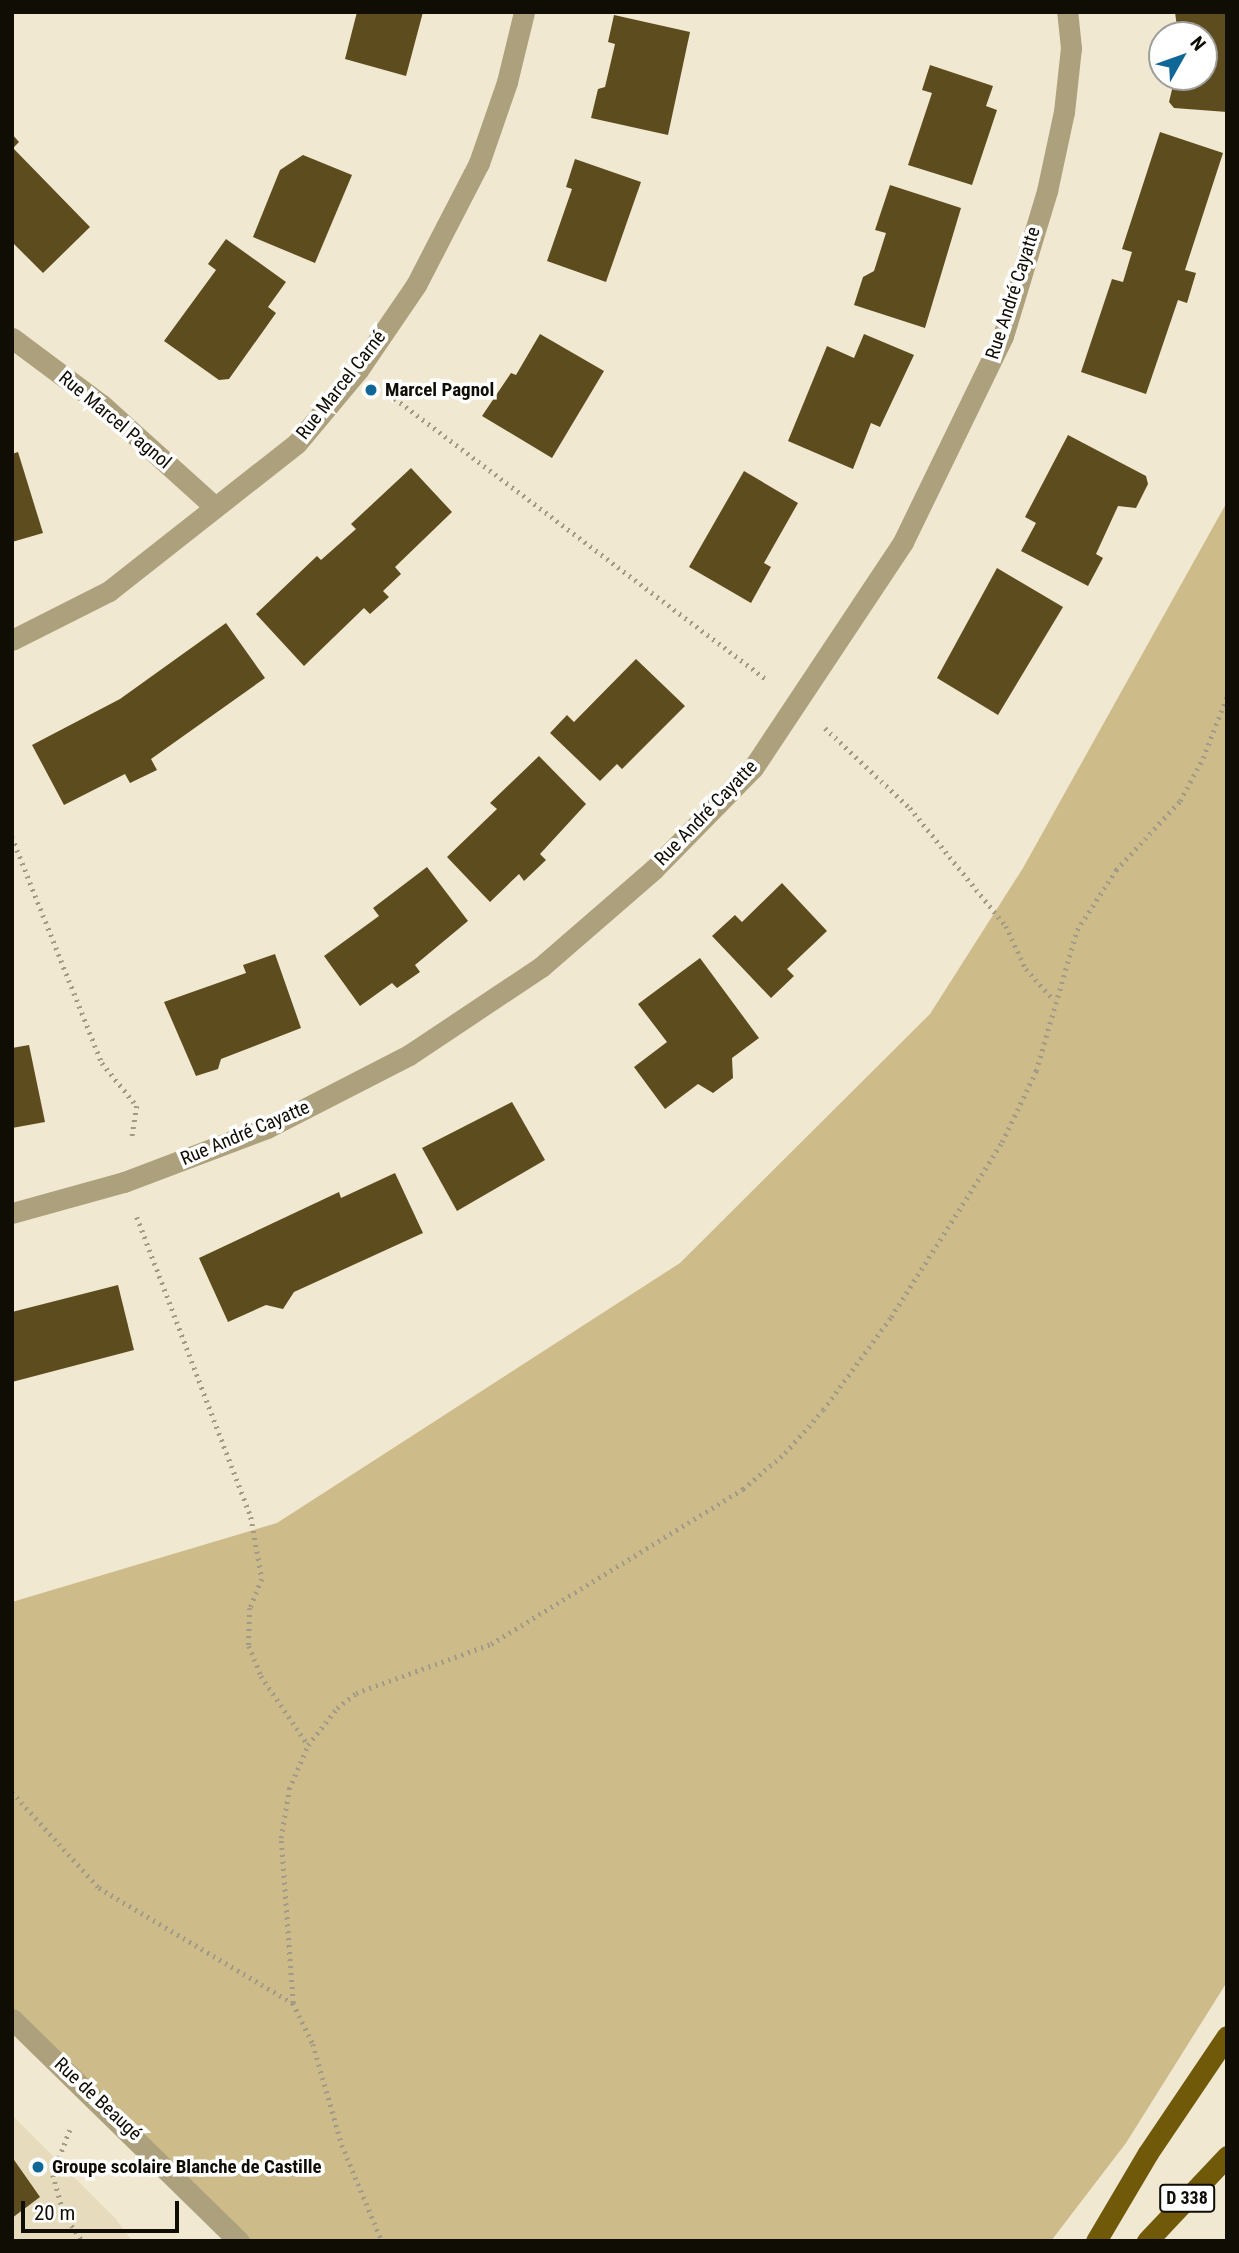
<!DOCTYPE html>
<html>
<head>
<meta charset="utf-8">
<style>
  body { margin:0 }
  #map { position:relative; width:1239px; height:2253px; overflow:hidden; background:#f0e8d0; font-family:"Roboto Condensed",sans-serif }
  div>[style] { position:absolute }
  .built>* { inset:0; background:#e6dbbc }
  .green>* { inset:0; background:#cdbb89 }
  .building>* { inset:0; background:#5d4d1e }
  .path>* { height:4.5px; margin-top:-2.25px; transform-origin:0; background:repeating-linear-gradient(90deg,#a09a87 0 2px,transparent 0 7px) }
  .minor>* { height:21px; margin:-10.5px; padding:0 10.5px; transform-origin:10.5px; border-radius:10.5px; background:#ada07d }
  .tertiary>* { height:21px; margin:-10.5px; padding:0 10.5px; transform-origin:10.5px; border-radius:10.5px; background:#ada07d }
  .trunk>* { height:21px; margin:-10.5px; padding:0 10.5px; transform-origin:10.5px; border-radius:10.5px; background:#705a0a }
  .dots>* { width:19px; height:19px; translate:-50% -50%; box-sizing:border-box; border:4px solid #fff; border-radius:50% }
  span { translate:-50% -50%; white-space:nowrap; text-align:center; line-height:1.15; -webkit-text-stroke:7px #fff; paint-order:stroke }
  .shield-label span { padding:2px 5px; background:#fff; border:2px solid; border-radius:5px; -webkit-text-stroke-width:0 }
  .shield-label { font-size:18px; color:#100d05; font-weight:700 }
  .street-label { font-size:19px; color:#100d05 }
  .poi-label { font-size:19px; color:#100d05; font-weight:700 }
  .left { translate:0 -50%; text-align:left }
  .frame { position:absolute; inset:0; border:14px solid #100d05; pointer-events:none }
  .north { position:absolute; left:1148px; top:21px; width:70px; height:70px; box-sizing:border-box; background:#fff; border:2px solid #9f9e9b; border-radius:50%; rotate:50deg; font-size:19px; font-weight:700; line-height:28px; text-align:center; color:#100d05 }
  .north::after { content:''; display:block; margin:auto; width:24px; height:32px; background:#0f6797; clip-path:polygon(50% 0,100% 100%,50% 72%,0 100%) }
  .scale { position:absolute; left:21px; top:2201px; width:158px; height:32px; box-sizing:border-box; border:4px solid #100d05; border-top:0; padding-left:9px; font-size:21px; line-height:24px; white-space:nowrap; color:#100d05; -webkit-text-stroke:5px #fff; paint-order:stroke }
</style>
</head>
<body>
<div id="map">
  <div class="built">
    <i style="clip-path:polygon(12px 2115px,115px 2218px,132px 2241px,12px 2241px)"></i>
  </div>
  <div class="green">
    <i style="clip-path:polygon(1227px 502px,1227px 1982px,1126px 2143px,1051px 2241px,239px 2241px,12px 2024px,12px 1602px,277px 1523px,680px 1263px,930px 1014px,1023px 868px)"></i>
  </div>
  <div class="building">
    <i style="clip-path:polygon(357px 12px,423px 12px,406px 76px,345px 59px)"></i>
    <i style="clip-path:polygon(1175px 12px,1227px 12px,1227px 112px,1174px 108px,1169px 102px,1175px 77px,1204px 77px,1204px 35px,1178px 35px)"></i>
    <i style="clip-path:polygon(614px 15px,690px 32px,668px 135px,591px 118px,598px 89px,605px 87px,615px 44px,608px 42px)"></i>
    <i style="clip-path:polygon(930px 65px,993px 86px,986px 106px,997px 110px,972px 185px,908px 165px,932px 93px,922px 90px)"></i>
    <i style="clip-path:polygon(1160px 132px,1223px 153px,1185px 270px,1196px 273px,1187px 303px,1178px 300px,1146px 394px,1081px 372px,1112px 279px,1123px 282px,1132px 252px,1122px 249px)"></i>
    <i style="clip-path:polygon(12px 134px,19px 142px,13px 148px,90px 227px,43px 273px,12px 242px)"></i>
    <i style="clip-path:polygon(303px 155px,352px 175px,315px 263px,253px 237px,280px 170px)"></i>
    <i style="clip-path:polygon(575px 159px,641px 182px,606px 282px,547px 261px,572px 189px,566px 187px)"></i>
    <i style="clip-path:polygon(890px 185px,961px 208px,925px 328px,854px 305px,863px 277px,874px 271px,886px 233px,875px 230px)"></i>
    <i style="clip-path:polygon(226px 239px,286px 282px,268px 307px,276px 313px,229px 379px,219px 380px,164px 341px,216px 270px,208px 264px)"></i>
    <i style="clip-path:polygon(540px 334px,604px 371px,552px 458px,482px 416px,511px 373px,516px 375px)"></i>
    <i style="clip-path:polygon(864px 334px,914px 355px,880px 427px,871px 423px,853px 469px,788px 441px,827px 346px,854px 358px)"></i>
    <i style="clip-path:polygon(1068px 435px,1146px 476px,1148px 484px,1136px 508px,1118px 506px,1096px 554px,1103px 558px,1088px 586px,1021px 551px,1036px 523px,1025px 517px)"></i>
    <i style="clip-path:polygon(18px 452px,43px 533px,12px 542px,12px 454px)"></i>
    <i style="clip-path:polygon(411px 468px,452px 512px,395px 567px,401px 574px,383px 591px,389px 597px,370px 614px,364px 608px,304px 666px,256px 614px,317px 556px,321px 560px,356px 529px,351px 524px)"></i>
    <i style="clip-path:polygon(744px 471px,798px 503px,764px 563px,771px 567px,751px 603px,689px 567px)"></i>
    <i style="clip-path:polygon(997px 568px,1063px 607px,998px 715px,937px 678px)"></i>
    <i style="clip-path:polygon(226px 623px,265px 678px,151px 759px,157px 770px,130px 783px,125px 774px,64px 805px,32px 745px,120px 699px)"></i>
    <i style="clip-path:polygon(636px 659px,685px 706px,622px 769px,617px 764px,600px 781px,550px 733px,567px 715px,574px 722px)"></i>
    <i style="clip-path:polygon(539px 756px,586px 804px,540px 854px,546px 860px,524px 881px,519px 874px,490px 902px,447px 857px,497px 809px,490px 803px)"></i>
    <i style="clip-path:polygon(427px 867px,468px 921px,415px 965px,420px 972px,397px 988px,392px 983px,360px 1006px,324px 956px,379px 916px,373px 908px)"></i>
    <i style="clip-path:polygon(782px 883px,827px 931px,787px 969px,794px 976px,771px 998px,712px 936px,735px 915px,742px 922px)"></i>
    <i style="clip-path:polygon(275px 954px,301px 1028px,221px 1059px,218px 1069px,196px 1076px,164px 1002px,246px 973px,243px 965px)"></i>
    <i style="clip-path:polygon(700px 958px,759px 1038px,732px 1058px,733px 1078px,713px 1093px,698px 1084px,665px 1109px,634px 1067px,667px 1042px,638px 1004px)"></i>
    <i style="clip-path:polygon(29px 1045px,45px 1122px,12px 1128px,12px 1048px)"></i>
    <i style="clip-path:polygon(512px 1102px,545px 1160px,457px 1211px,422px 1148px)"></i>
    <i style="clip-path:polygon(395px 1173px,423px 1233px,294px 1292px,283px 1309px,266px 1305px,228px 1322px,199px 1258px,339px 1192px,341px 1198px)"></i>
    <i style="clip-path:polygon(118px 1285px,134px 1350px,12px 1382px,12px 1312px)"></i>
    <i style="clip-path:polygon(12px 2157px,40px 2197px,12px 2218px)"></i>
  </div>
  <div class="path">
    <i style="left:389px;top:394px;width:474px;rotate:37.1deg"></i>
    <i style="left:825px;top:728px;width:117px;rotate:43.3deg"></i>
    <i style="left:910px;top:808px;width:152px;rotate:50.9deg"></i>
    <i style="left:1006px;top:926px;width:47px;rotate:65.1deg"></i>
    <i style="left:1026px;top:969px;width:42px;rotate:47.9deg"></i>
    <i style="left:12px;top:837px;width:243px;rotate:68.3deg"></i>
    <i style="left:102px;top:1063px;width:55px;rotate:50.9deg"></i>
    <i style="left:137px;top:1106px;width:32px;rotate:99deg"></i>
    <i style="left:137px;top:1217px;width:321px;rotate:69.2deg"></i>
    <i style="left:251px;top:1517px;width:63px;rotate:79.9deg"></i>
    <i style="left:262px;top:1579px;width:31px;rotate:112deg"></i>
    <i style="left:250px;top:1608px;width:38px;rotate:92deg"></i>
    <i style="left:249px;top:1646px;width:32px;rotate:68deg"></i>
    <i style="left:261px;top:1676px;width:83px;rotate:55.7deg"></i>
    <i style="left:12px;top:1792px;width:130px;rotate:47.8deg"></i>
    <i style="left:99px;top:1888px;width:226px;rotate:30.7deg"></i>
    <i style="left:293px;top:2003px;width:46px;rotate:64deg"></i>
    <i style="left:313px;top:2044px;width:105px;rotate:74deg"></i>
    <i style="left:342px;top:2145px;width:104px;rotate:67.4deg"></i>
    <i style="left:293px;top:2003px;width:165px;rotate:-94.2deg"></i>
    <i style="left:281px;top:1838px;width:50px;rotate:-80.7deg"></i>
    <i style="left:289px;top:1789px;width:48px;rotate:-66.6deg"></i>
    <i style="left:308px;top:1745px;width:47px;rotate:-51.9deg"></i>
    <i style="left:337px;top:1708px;width:24px;rotate:-38deg"></i>
    <i style="left:356px;top:1693px;width:144px;rotate:-19.9deg"></i>
    <i style="left:491px;top:1644px;width:296px;rotate:-31.6deg"></i>
    <i style="left:743px;top:1489px;width:55px;rotate:-40.6deg"></i>
    <i style="left:785px;top:1453px;width:57px;rotate:-48.5deg"></i>
    <i style="left:823px;top:1410px;width:115px;rotate:-53.8deg"></i>
    <i style="left:891px;top:1317px;width:207px;rotate:-57.6deg"></i>
    <i style="left:1002px;top:1142px;width:79px;rotate:-64.4deg"></i>
    <i style="left:1036px;top:1071px;width:147px;rotate:-73.8deg"></i>
    <i style="left:1077px;top:930px;width:72px;rotate:-57deg"></i>
    <i style="left:1116px;top:870px;width:94px;rotate:-47.2deg"></i>
    <i style="left:1180px;top:801px;width:49px;rotate:-61.9deg"></i>
    <i style="left:1203px;top:758px;width:66px;rotate:-68.8deg"></i>
    <i style="left:70px;top:2130px;width:48px;rotate:110.7deg"></i>
    <i style="left:53px;top:2175px;width:41px;rotate:74.2deg"></i>
    <i style="left:64px;top:2214px;width:32px;rotate:56deg"></i>
  </div>
  <div class="minor">
    <i style="left:12px;top:338px;width:112px;rotate:36.7deg"></i>
    <i style="left:102px;top:405px;width:152px;rotate:42.1deg"></i>
    <i style="left:12px;top:640px;width:109px;rotate:-26.8deg"></i>
    <i style="left:109px;top:591px;width:239px;rotate:-38.2deg"></i>
    <i style="left:297px;top:443px;width:95px;rotate:-50.1deg"></i>
    <i style="left:358px;top:370px;width:103px;rotate:-55.7deg"></i>
    <i style="left:416px;top:285px;width:137px;rotate:-62.7deg"></i>
    <i style="left:479px;top:163px;width:86px;rotate:-70.9deg"></i>
    <i style="left:507px;top:82px;width:72px;rotate:-76.3deg"></i>
    <i style="left:12px;top:1213px;width:116px;rotate:-15.5deg"></i>
    <i style="left:124px;top:1182px;width:153px;rotate:-20.7deg"></i>
    <i style="left:267px;top:1128px;width:160px;rotate:-27.2deg"></i>
    <i style="left:409px;top:1055px;width:159px;rotate:-33.7deg"></i>
    <i style="left:541px;top:967px;width:150px;rotate:-40.9deg"></i>
    <i style="left:654px;top:869px;width:141px;rotate:-45.6deg"></i>
    <i style="left:753px;top:768px;width:271px;rotate:-56.4deg"></i>
    <i style="left:903px;top:542px;width:229px;rotate:-64.1deg"></i>
    <i style="left:1003px;top:336px;width:152px;rotate:-73.1deg"></i>
    <i style="left:1047px;top:191px;width:81px;rotate:-77.9deg"></i>
    <i style="left:1064px;top:112px;width:64px;rotate:-83.8deg"></i>
    <i style="left:1071px;top:48px;width:36px;rotate:-96deg"></i>
  </div>
  <div class="tertiary">
    <i style="left:12px;top:2019px;width:318px;rotate:44.4deg"></i>
  </div>
  <div class="trunk">
    <i style="left:1096px;top:2241px;width:102px;rotate:-59.4deg"></i>
    <i style="left:1148px;top:2153px;width:141px;rotate:-56deg"></i>
    <i style="left:1147px;top:2241px;width:117px;rotate:-46.7deg"></i>
  </div>
  <div class="dots">
    <i style="left:371px;top:390px;background:#0f6797"></i>
    <i style="left:38px;top:2167px;background:#0f6797"></i>
  </div>
  <div class="shield-label">
    <span style="left:1187px;top:2198px">D 338</span>
  </div>
  <div class="street-label">
    <span style="left:1013px;top:293px;rotate:-72deg">Rue André Cayatte</span>
    <span style="left:341px;top:385px;rotate:-52deg">Rue Marcel Carné</span>
    <span style="left:115px;top:420px;rotate:40deg">Rue Marcel Pagnol</span>
    <span style="left:706px;top:813px;rotate:-46deg">Rue André Cayatte</span>
    <span style="left:245px;top:1133px;rotate:-23deg">Rue André Cayatte</span>
    <span style="left:98px;top:2099px;rotate:43deg">Rue de Beaugé</span>
  </div>
  <div class="poi-label">
    <span class="left" style="left:385px;top:390px">Marcel Pagnol</span>
    <span class="left" style="left:52px;top:2167px">Groupe scolaire Blanche de Castille</span>
  </div>
  <div class="frame"></div>
  <div class="north">N</div>
  <div class="scale">20 m</div>
</div>
</body>
</html>
